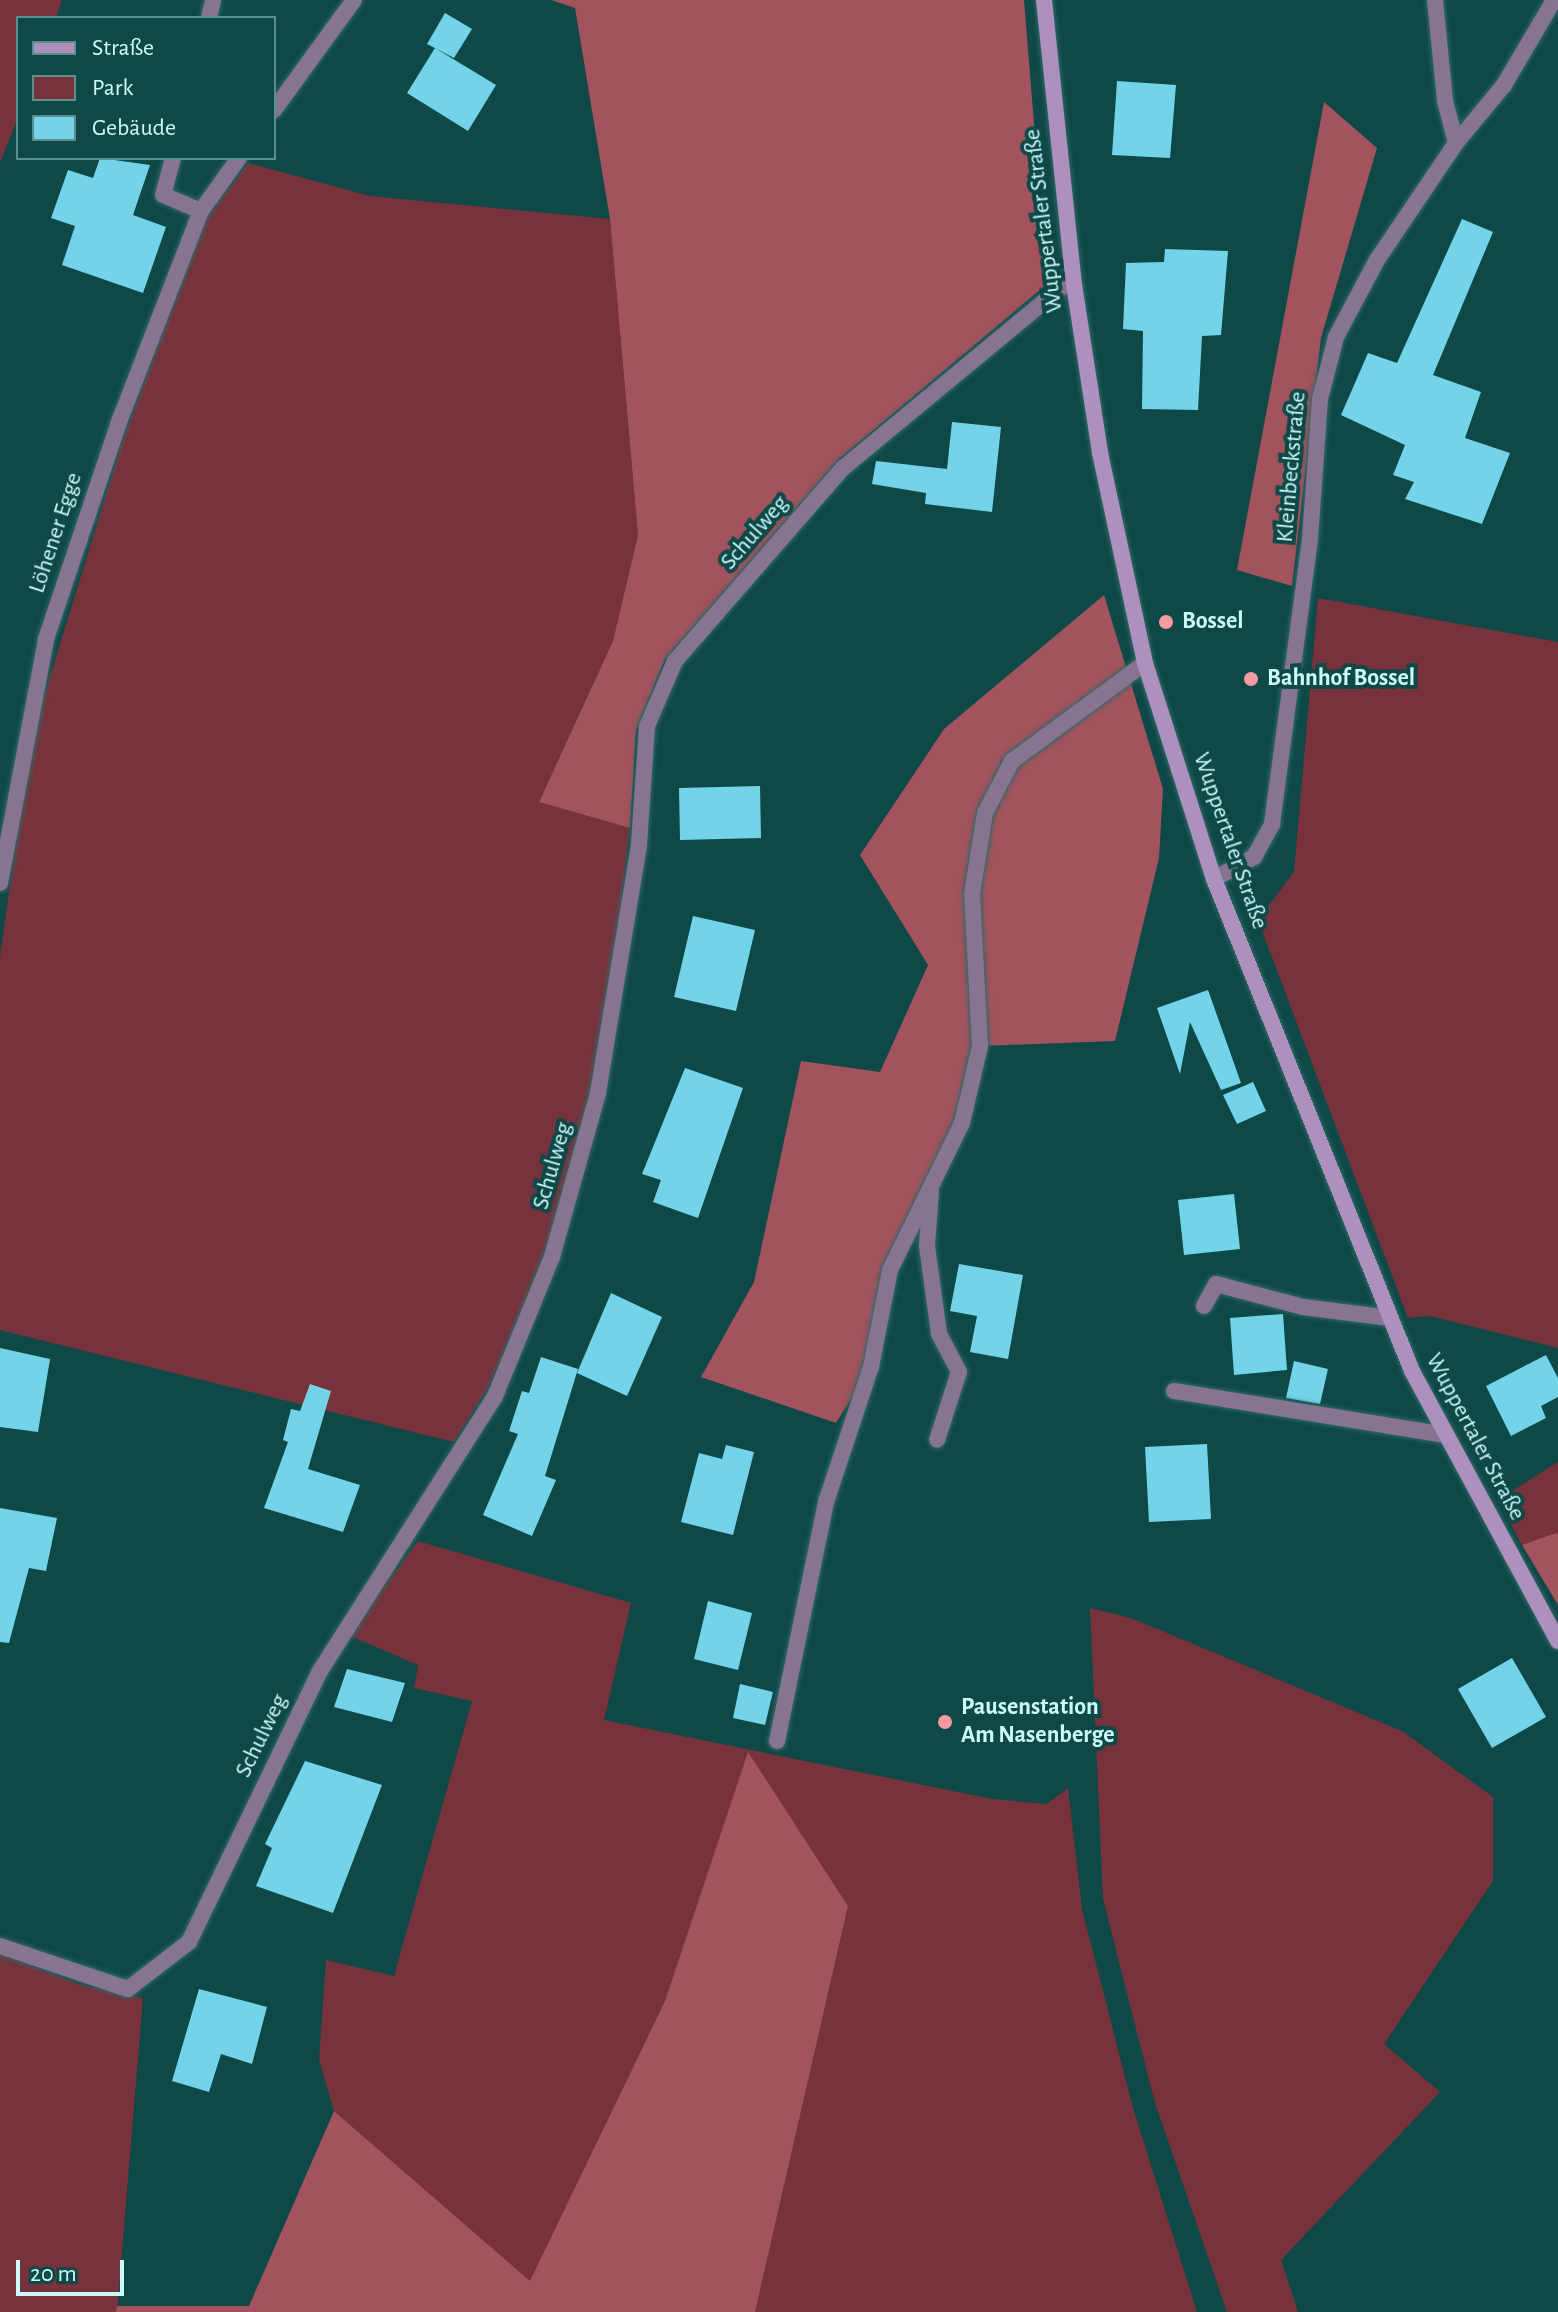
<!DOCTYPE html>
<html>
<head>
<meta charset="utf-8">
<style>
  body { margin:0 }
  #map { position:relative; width:1558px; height:2312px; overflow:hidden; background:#0e4847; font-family:"Alegreya Sans",sans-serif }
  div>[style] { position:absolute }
  .green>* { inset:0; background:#77323c }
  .forest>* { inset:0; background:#a2535d }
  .building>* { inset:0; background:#73d3e8 }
  .roads { filter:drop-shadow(0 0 2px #306867) drop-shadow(0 0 2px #306867) }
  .service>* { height:16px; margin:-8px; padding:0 8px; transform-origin:8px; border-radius:8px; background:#867490 }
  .minor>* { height:16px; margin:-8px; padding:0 8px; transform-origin:8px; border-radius:8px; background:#867490 }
  .tertiary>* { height:16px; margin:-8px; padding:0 8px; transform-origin:8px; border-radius:8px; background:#867490 }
  .secondary>* { height:16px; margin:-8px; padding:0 8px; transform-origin:8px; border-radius:8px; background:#ad90bd }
  .dots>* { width:22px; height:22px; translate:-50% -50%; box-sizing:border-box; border:4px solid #0e4847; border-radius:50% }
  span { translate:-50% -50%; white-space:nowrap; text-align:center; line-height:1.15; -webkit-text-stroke:8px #0e4847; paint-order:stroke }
  .street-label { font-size:24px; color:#cbfaf8 }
  .poi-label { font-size:24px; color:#cbfaf8; font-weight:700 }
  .left { translate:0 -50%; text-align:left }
  .legend { position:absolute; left:16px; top:16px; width:260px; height:144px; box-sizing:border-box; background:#0e4847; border:2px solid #5a8f8e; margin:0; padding:10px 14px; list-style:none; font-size:24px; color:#cbfaf8 }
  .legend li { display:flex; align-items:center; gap:16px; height:40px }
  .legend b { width:40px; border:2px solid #5a8f8e }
  .scale { position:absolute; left:16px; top:2260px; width:108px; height:36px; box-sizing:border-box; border:4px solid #cbfaf8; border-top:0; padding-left:10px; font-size:24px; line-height:28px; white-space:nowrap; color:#cbfaf8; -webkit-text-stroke:6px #0e4847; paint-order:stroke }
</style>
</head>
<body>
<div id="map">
  <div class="green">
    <i style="clip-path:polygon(0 0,62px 0,56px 18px,18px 18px,18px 118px,0 163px)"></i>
    <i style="clip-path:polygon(248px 163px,370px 196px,610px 219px,638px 535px,613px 641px,539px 802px,630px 828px,620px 911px,591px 1095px,546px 1253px,488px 1388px,454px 1442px,0 1330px,0 957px,30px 742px,123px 439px,204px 222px)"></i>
    <i style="clip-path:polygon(1318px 598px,1558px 642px,1558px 1348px,1430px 1316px,1408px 1318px,1258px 920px,1294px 872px)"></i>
    <i style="clip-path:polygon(1558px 1462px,1558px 1535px,1522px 1545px,1498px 1500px)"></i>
    <i style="clip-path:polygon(418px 1541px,631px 1603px,604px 1720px,992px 1799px,1047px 1804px,1068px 1788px,1082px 1909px,1133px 2108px,1197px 2312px,755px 2312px,848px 1906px,748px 1753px,665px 2001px,530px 2282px,334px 2111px,319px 2060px,326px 1960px,394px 1976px,472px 1701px,414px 1688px,418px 1665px,348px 1635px)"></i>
    <i style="clip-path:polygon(1090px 1608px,1131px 1618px,1402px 1731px,1493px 1797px,1493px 1881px,1384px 2044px,1440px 2092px,1281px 2260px,1298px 2312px,1227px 2312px,1155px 2103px,1103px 1899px)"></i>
    <i style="clip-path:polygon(0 1954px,81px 1985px,143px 1998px,117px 2312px,0 2312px)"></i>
  </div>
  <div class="forest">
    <i style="clip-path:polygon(551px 0,1024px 0,1047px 284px,839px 459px,665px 659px,636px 730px,630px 828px,539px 802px,613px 641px,638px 535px,610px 219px,575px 8px)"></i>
    <i style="clip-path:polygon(1324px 102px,1377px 148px,1321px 338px,1292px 586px,1237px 570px)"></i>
    <i style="clip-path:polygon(1104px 595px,1163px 789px,1159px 858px,1115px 1041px,980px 1046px,962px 1123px,890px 1270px,871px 1367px,836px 1423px,701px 1377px,754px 1282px,801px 1061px,880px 1072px,928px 965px,860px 855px,944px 729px)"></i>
    <i style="clip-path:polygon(1556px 1533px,1558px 1535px,1558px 1605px,1522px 1545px)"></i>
    <i style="clip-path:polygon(748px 1752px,848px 1906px,755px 2312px,116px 2312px,117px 2306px,249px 2306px,334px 2111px,530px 2281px,665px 2001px)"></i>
  </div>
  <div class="building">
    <i style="clip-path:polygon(445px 13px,472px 29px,454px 58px,427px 44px)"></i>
    <i style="clip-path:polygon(435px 48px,496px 85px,468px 131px,407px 93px)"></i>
    <i style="clip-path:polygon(1117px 81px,1176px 85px,1170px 158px,1112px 155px)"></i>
    <i style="clip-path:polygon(100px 158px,150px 165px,133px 215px,166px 227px,143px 293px,62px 265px,75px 226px,51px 218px,68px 170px,93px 178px)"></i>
    <i style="clip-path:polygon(1462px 219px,1493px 232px,1433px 375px,1481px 392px,1465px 438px,1510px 453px,1482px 524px,1405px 499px,1414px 482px,1393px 475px,1405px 445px,1341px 415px,1368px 353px,1397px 363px)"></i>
    <i style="clip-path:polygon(1165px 249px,1228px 251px,1221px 335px,1202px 336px,1198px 410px,1142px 409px,1143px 331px,1123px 329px,1126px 263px,1164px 262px)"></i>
    <i style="clip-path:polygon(952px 422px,1001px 427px,992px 512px,925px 504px,926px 493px,872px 484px,876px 461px,947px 469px)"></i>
    <i style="clip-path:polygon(760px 786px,761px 838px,680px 840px,679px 788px)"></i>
    <i style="clip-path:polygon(693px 916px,755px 930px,736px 1011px,674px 997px)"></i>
    <i style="clip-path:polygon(1208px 990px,1241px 1083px,1221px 1090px,1190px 1022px,1180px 1074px,1157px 1008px)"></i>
    <i style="clip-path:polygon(685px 1068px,743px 1088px,698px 1218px,653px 1202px,661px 1180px,642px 1174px)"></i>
    <i style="clip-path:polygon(1253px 1082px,1266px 1111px,1237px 1124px,1223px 1095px)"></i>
    <i style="clip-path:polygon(1234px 1194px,1240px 1249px,1184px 1255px,1178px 1200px)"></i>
    <i style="clip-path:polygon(959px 1264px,1023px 1275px,1008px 1359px,970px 1352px,977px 1316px,950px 1311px)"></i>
    <i style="clip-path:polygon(611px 1293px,662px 1317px,627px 1396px,577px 1373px)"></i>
    <i style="clip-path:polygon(1283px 1314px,1287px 1370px,1234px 1375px,1230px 1318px)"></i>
    <i style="clip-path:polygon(0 1348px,50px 1359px,38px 1432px,0 1427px)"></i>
    <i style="clip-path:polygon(1546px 1355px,1558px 1378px,1558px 1397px,1541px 1406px,1546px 1418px,1511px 1436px,1486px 1386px)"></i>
    <i style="clip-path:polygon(541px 1357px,578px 1369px,545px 1476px,556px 1480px,532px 1536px,483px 1515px,518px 1434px,509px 1431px,522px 1391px,529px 1393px)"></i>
    <i style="clip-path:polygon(1294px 1361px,1328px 1369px,1320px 1404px,1286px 1398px)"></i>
    <i style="clip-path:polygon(310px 1384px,331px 1391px,308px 1469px,360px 1485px,343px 1532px,264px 1508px,288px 1442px,283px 1440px,291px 1409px,300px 1411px)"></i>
    <i style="clip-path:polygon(1207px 1444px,1211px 1519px,1149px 1522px,1145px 1447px)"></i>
    <i style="clip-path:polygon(726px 1445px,754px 1452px,733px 1535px,681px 1522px,699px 1453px,722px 1459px)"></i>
    <i style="clip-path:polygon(0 1508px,57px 1518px,46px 1571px,29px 1568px,9px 1643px,0 1642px)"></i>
    <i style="clip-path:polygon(708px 1601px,752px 1613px,738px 1670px,694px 1659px)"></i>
    <i style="clip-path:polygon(1512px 1658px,1546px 1717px,1492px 1748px,1458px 1689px)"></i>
    <i style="clip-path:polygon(347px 1669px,405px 1683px,392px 1722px,334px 1707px)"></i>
    <i style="clip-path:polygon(740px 1684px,773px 1692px,765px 1725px,733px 1718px)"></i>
    <i style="clip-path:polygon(305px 1761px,382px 1785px,333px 1913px,256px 1886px,272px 1848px,265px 1844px)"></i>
    <i style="clip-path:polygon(199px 1989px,267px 2007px,252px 2064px,221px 2054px,209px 2092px,172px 2081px)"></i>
  </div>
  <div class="roads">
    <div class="service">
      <i style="left:1435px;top:0;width:101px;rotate:84.3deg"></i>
      <i style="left:1445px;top:101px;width:43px;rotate:75.3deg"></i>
      <i style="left:209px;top:18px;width:18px;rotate:-77deg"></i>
      <i style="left:173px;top:158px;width:38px;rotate:105deg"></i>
      <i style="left:163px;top:195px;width:41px;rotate:22.8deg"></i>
      <i style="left:931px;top:1191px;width:55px;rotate:94.2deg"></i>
      <i style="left:927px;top:1246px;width:89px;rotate:82.2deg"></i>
      <i style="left:939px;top:1334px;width:43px;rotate:62.2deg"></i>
      <i style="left:959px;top:1372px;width:71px;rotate:107.9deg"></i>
      <i style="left:1204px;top:1306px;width:25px;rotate:-61deg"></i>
      <i style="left:1216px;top:1284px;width:90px;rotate:14.8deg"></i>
      <i style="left:1303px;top:1307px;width:88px;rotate:7.2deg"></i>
      <i style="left:1174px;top:1391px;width:275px;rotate:9.2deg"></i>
      <i style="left:777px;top:1741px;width:244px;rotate:-78.4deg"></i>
      <i style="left:826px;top:1502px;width:142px;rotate:-71.6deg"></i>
      <i style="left:871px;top:1367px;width:99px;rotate:-78.9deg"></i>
      <i style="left:890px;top:1270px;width:164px;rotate:-63.9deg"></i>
      <i style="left:962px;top:1123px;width:79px;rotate:-76.8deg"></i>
      <i style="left:980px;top:1046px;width:152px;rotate:-93deg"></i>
      <i style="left:972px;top:894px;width:82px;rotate:-80.9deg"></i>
      <i style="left:985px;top:813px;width:59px;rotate:-62.6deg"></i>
      <i style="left:1012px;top:761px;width:165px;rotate:-36.4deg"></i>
    </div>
    <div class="minor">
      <i style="left:274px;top:110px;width:136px;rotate:-54deg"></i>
      <i style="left:0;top:883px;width:248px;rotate:-79.3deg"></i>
      <i style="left:46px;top:639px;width:229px;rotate:-71.4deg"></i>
      <i style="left:119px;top:422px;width:226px;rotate:-68.8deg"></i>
      <i style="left:201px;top:211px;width:65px;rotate:-54.4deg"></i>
      <i style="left:0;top:1946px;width:135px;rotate:18.6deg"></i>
      <i style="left:128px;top:1989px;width:77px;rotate:-37.6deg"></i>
      <i style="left:189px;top:1942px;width:301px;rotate:-64.2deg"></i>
      <i style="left:320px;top:1671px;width:326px;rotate:-57.5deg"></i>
      <i style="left:495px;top:1396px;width:150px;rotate:-67.7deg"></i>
      <i style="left:552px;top:1257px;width:170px;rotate:-74.3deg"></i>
      <i style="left:598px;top:1093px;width:252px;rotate:-80.6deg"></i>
      <i style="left:639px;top:844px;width:118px;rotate:-86.1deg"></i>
      <i style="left:647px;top:726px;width:71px;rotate:-66.7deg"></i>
      <i style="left:675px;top:661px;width:256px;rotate:-49deg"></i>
      <i style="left:843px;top:468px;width:298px;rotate:-39.6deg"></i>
    </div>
    <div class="tertiary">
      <i style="left:1214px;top:879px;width:46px;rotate:-28.8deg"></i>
      <i style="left:1254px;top:857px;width:38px;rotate:-61deg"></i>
      <i style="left:1272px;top:824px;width:288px;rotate:-82.4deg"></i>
      <i style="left:1310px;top:539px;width:140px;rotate:-85.9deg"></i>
      <i style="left:1320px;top:399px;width:64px;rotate:-75.5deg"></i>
      <i style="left:1336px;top:337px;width:87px;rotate:-62deg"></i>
      <i style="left:1377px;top:260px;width:141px;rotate:-56deg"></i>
      <i style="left:1456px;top:143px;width:75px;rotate:-50.4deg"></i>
      <i style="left:1504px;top:85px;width:99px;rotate:-59.5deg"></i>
    </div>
    <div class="secondary">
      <i style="left:1044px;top:0;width:280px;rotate:84deg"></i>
      <i style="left:1073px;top:278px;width:177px;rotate:81.2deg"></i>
      <i style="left:1100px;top:453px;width:215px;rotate:77.9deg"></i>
      <i style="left:1145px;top:663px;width:227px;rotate:72.3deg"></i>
      <i style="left:1214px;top:879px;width:530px;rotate:68.08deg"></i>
      <i style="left:1412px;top:1371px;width:307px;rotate:61.6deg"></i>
    </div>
  </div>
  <div class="dots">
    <i style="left:1166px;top:622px;background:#f49aa3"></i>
    <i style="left:1251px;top:679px;background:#f49aa3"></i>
    <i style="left:945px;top:1722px;background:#f49aa3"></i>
  </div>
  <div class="street-label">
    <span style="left:1044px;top:221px;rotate:-97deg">Wuppertaler Straße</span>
    <span style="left:1292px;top:467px;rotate:-85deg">Kleinbeckstraße</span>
    <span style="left:56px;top:533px;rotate:-72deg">Löhener Egge</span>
    <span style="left:755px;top:533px;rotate:-49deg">Schulweg</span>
    <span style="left:1230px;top:841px;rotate:71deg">Wuppertaler Straße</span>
    <span style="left:553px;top:1166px;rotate:-74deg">Schulweg</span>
    <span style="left:1475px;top:1437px;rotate:62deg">Wuppertaler Straße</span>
    <span style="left:262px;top:1736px;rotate:-64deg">Schulweg</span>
  </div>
  <div class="poi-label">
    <span class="left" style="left:1182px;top:622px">Bossel</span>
    <span class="left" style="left:1267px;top:679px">Bahnhof Bossel</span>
    <span class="left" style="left:961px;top:1722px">Pausenstation<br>Am Nasenberge</span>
  </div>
  <ul class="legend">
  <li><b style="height:10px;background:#ad90bd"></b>Straße</li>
  <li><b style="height:22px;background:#77323c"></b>Park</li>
  <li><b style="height:22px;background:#73d3e8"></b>Gebäude</li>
  </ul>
  <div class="scale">20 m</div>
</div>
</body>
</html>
